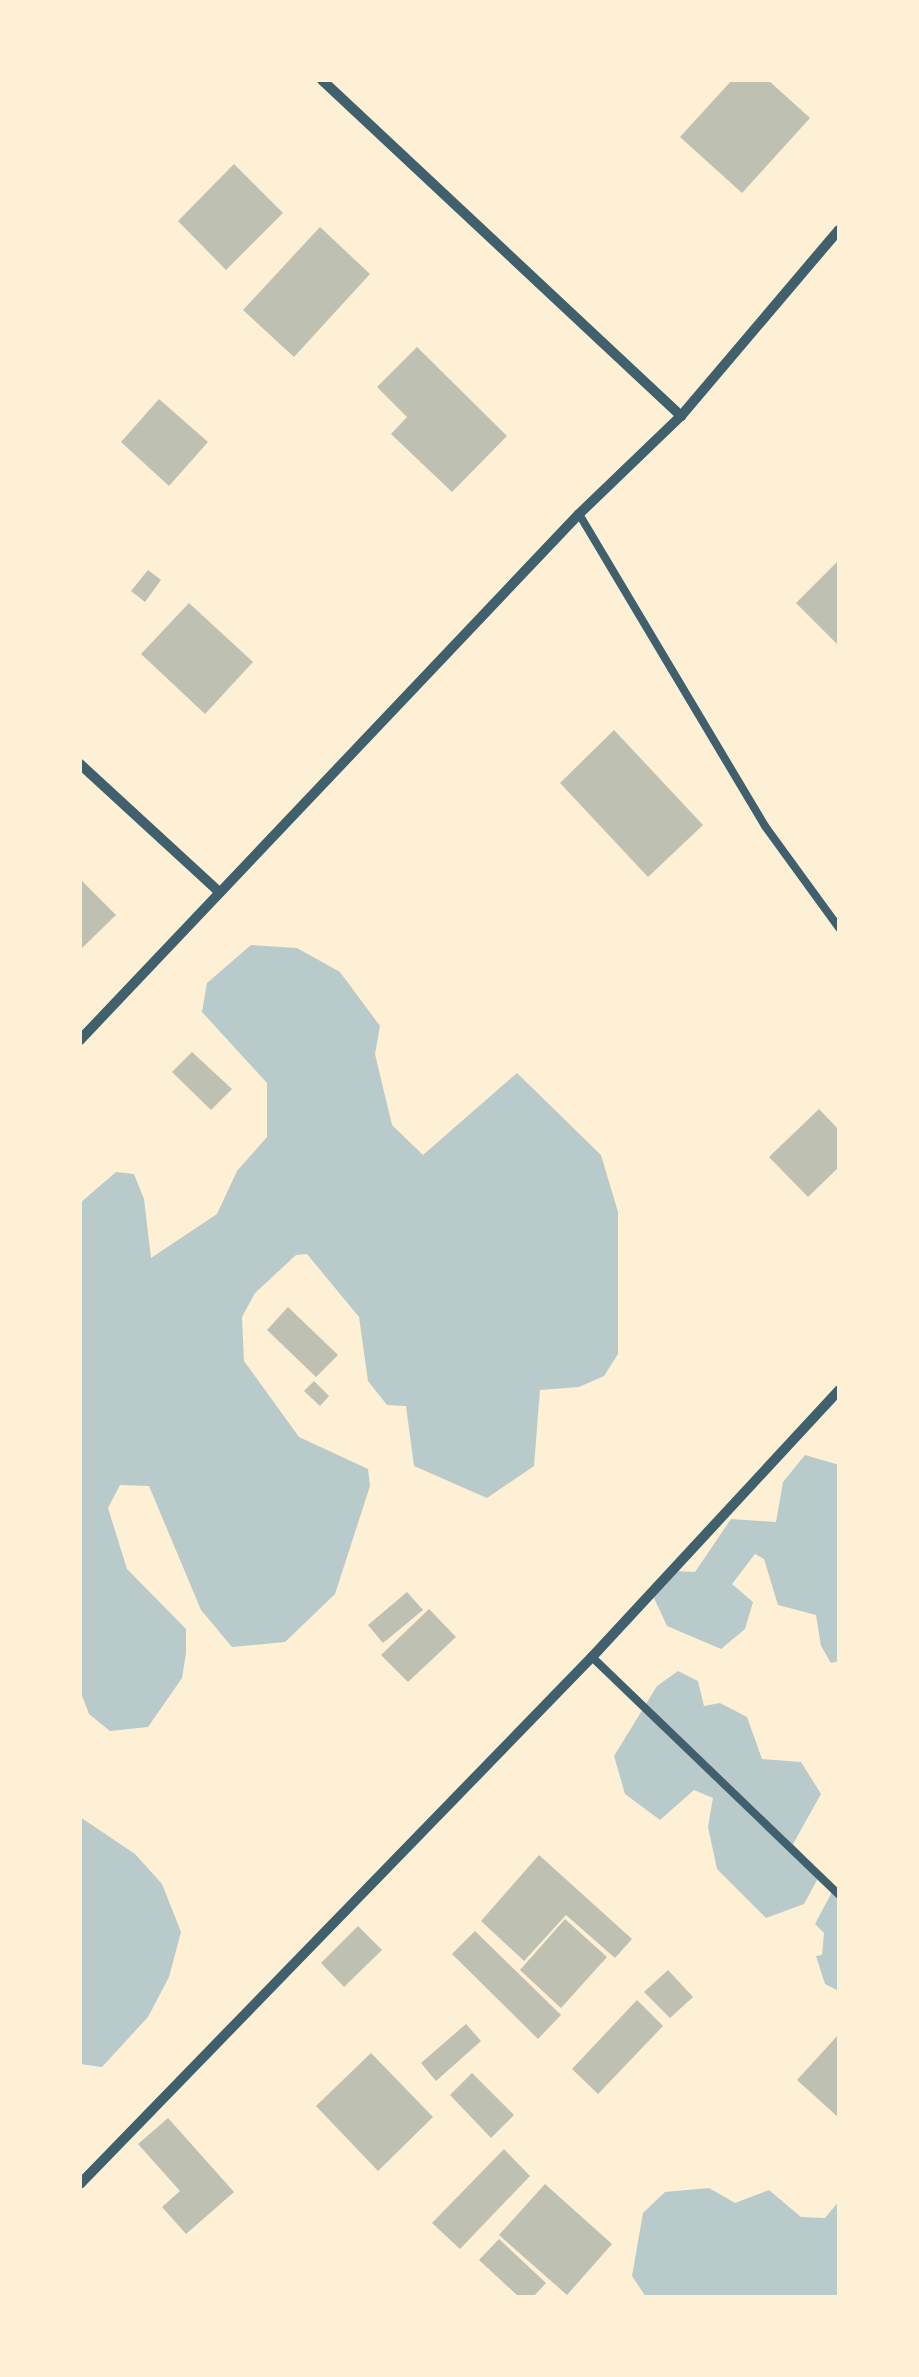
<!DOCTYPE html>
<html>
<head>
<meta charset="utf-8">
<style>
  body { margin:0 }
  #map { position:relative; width:919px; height:2377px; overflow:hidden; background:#fdf0d5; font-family:"Asap Condensed",sans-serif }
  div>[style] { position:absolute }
  .green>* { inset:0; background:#b9caca }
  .building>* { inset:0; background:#bec0b2 }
  .service>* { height:8px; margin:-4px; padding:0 4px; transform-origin:4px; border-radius:4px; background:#3f606c }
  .minor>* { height:10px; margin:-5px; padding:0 5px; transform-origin:5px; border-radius:5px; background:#3f606c }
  span { translate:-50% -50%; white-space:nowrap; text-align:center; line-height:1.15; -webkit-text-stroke:10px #fdf0d5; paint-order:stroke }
  .frame { position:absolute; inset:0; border:82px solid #fdf0d5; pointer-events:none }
</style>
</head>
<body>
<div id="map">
  <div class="green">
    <i style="clip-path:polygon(251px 945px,297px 948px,340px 972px,380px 1026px,375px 1054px,392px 1125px,423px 1155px,517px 1073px,601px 1155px,618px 1212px,618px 1354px,604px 1376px,579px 1387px,540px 1390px,534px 1466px,487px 1498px,414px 1466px,406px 1406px,387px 1405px,368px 1381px,359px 1317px,307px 1254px,296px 1255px,255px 1293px,242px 1317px,244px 1361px,299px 1437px,368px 1469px,370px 1486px,335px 1594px,285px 1642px,232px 1647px,201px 1610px,149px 1486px,120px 1485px,108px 1508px,127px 1569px,186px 1629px,186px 1653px,182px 1678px,148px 1727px,110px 1731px,89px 1714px,80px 1690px,80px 1203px,116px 1172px,134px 1174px,144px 1199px,151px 1258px,217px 1214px,237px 1171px,267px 1137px,267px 1083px,202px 1012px,207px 983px)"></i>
    <i style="clip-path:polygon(805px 1455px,839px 1465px,839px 1661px,831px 1663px,821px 1646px,816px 1615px,778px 1605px,764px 1559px,755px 1554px,732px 1584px,753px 1602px,745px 1629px,721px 1649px,667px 1626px,653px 1596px,675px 1571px,695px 1572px,731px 1519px,776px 1522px,783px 1482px)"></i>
    <i style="clip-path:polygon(678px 1671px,698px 1681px,704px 1706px,720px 1703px,747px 1717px,762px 1759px,801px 1762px,821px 1794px,793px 1844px,815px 1868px,817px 1880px,804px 1904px,766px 1918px,717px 1869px,708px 1827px,713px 1798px,694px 1790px,660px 1820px,625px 1794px,614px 1756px,657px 1686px)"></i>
    <i style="clip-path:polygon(80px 1817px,135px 1854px,162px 1884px,181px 1932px,169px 1977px,148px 2017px,102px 2067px,80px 2064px)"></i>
    <i style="clip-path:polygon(832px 1892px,839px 1893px,839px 1991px,825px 1984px,816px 1956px,822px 1955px,824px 1933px,815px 1924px)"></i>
    <i style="clip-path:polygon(709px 2188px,735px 2203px,769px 2190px,801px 2217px,825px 2218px,839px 2201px,839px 2297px,646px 2297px,632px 2276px,643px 2213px,665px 2192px)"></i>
  </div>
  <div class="building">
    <i style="clip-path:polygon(732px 80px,768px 80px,810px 118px,742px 193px,680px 137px)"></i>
    <i style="clip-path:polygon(234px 164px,283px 213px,226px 270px,178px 221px)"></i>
    <i style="clip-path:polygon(320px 227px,370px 274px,294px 357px,243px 310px)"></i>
    <i style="clip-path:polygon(417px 347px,507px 436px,452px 492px,391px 434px,407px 417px,377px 387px)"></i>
    <i style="clip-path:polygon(159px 399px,208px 442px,169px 486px,121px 442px)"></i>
    <i style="clip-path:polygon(839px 560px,839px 646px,796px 603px)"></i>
    <i style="clip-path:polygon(148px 570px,161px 580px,145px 602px,131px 591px)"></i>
    <i style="clip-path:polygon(189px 603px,253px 662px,205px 714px,141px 654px)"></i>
    <i style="clip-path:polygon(614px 730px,703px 825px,648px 877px,560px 783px)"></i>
    <i style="clip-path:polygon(80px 879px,116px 915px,80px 950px)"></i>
    <i style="clip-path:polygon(192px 1052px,232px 1089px,211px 1110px,172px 1072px)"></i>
    <i style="clip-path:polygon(819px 1109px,839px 1130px,839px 1167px,808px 1197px,769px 1157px)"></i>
    <i style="clip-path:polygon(288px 1307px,338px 1355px,316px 1377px,267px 1330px)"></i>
    <i style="clip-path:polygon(314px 1381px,329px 1396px,320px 1406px,304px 1391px)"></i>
    <i style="clip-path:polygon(407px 1592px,423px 1610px,383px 1643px,368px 1625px)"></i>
    <i style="clip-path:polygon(429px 1609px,456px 1637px,408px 1682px,381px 1655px)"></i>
    <i style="clip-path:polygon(539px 1855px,632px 1939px,615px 1958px,566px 1915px,524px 1961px,481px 1921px)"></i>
    <i style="clip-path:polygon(565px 1919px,607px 1957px,561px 2008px,520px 1970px)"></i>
    <i style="clip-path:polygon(358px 1926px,382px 1950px,344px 1987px,321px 1963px)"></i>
    <i style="clip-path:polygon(475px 1931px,561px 2015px,538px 2039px,452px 1954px)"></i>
    <i style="clip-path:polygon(668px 1970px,693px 1997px,670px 2018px,644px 1992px)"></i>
    <i style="clip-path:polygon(637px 2000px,663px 2026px,598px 2094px,572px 2069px)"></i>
    <i style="clip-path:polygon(466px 2024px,481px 2041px,436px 2081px,421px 2063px)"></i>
    <i style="clip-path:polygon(839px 2034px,839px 2118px,797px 2080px)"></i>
    <i style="clip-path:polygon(371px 2053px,433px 2117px,378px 2171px,316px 2106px)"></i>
    <i style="clip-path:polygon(472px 2073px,514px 2115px,491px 2138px,450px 2095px)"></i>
    <i style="clip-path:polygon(168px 2118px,234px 2192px,186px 2234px,162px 2207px,180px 2191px,138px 2144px)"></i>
    <i style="clip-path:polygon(504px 2149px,530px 2176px,460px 2249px,432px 2223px)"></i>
    <i style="clip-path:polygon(545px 2184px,612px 2244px,567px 2295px,499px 2235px)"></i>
    <i style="clip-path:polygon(499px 2239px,546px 2283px,533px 2297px,519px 2297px,479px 2260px)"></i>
  </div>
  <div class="service">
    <i style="left:579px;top:514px;width:363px;rotate:59.2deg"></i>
    <i style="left:765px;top:826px;width:126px;rotate:54deg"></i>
    <i style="left:592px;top:1657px;width:343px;rotate:43.9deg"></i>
  </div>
  <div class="minor">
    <i style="left:322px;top:80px;width:492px;rotate:43.1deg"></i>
    <i style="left:80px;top:764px;width:189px;rotate:42.6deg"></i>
    <i style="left:80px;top:1040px;width:725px;rotate:-46.51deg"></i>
    <i style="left:579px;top:514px;width:141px;rotate:-43.9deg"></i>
    <i style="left:681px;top:416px;width:244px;rotate:-49.7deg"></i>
    <i style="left:80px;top:2184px;width:735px;rotate:-45.83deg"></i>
    <i style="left:592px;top:1657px;width:364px;rotate:-47.2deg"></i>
  </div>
  <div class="frame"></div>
</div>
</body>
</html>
